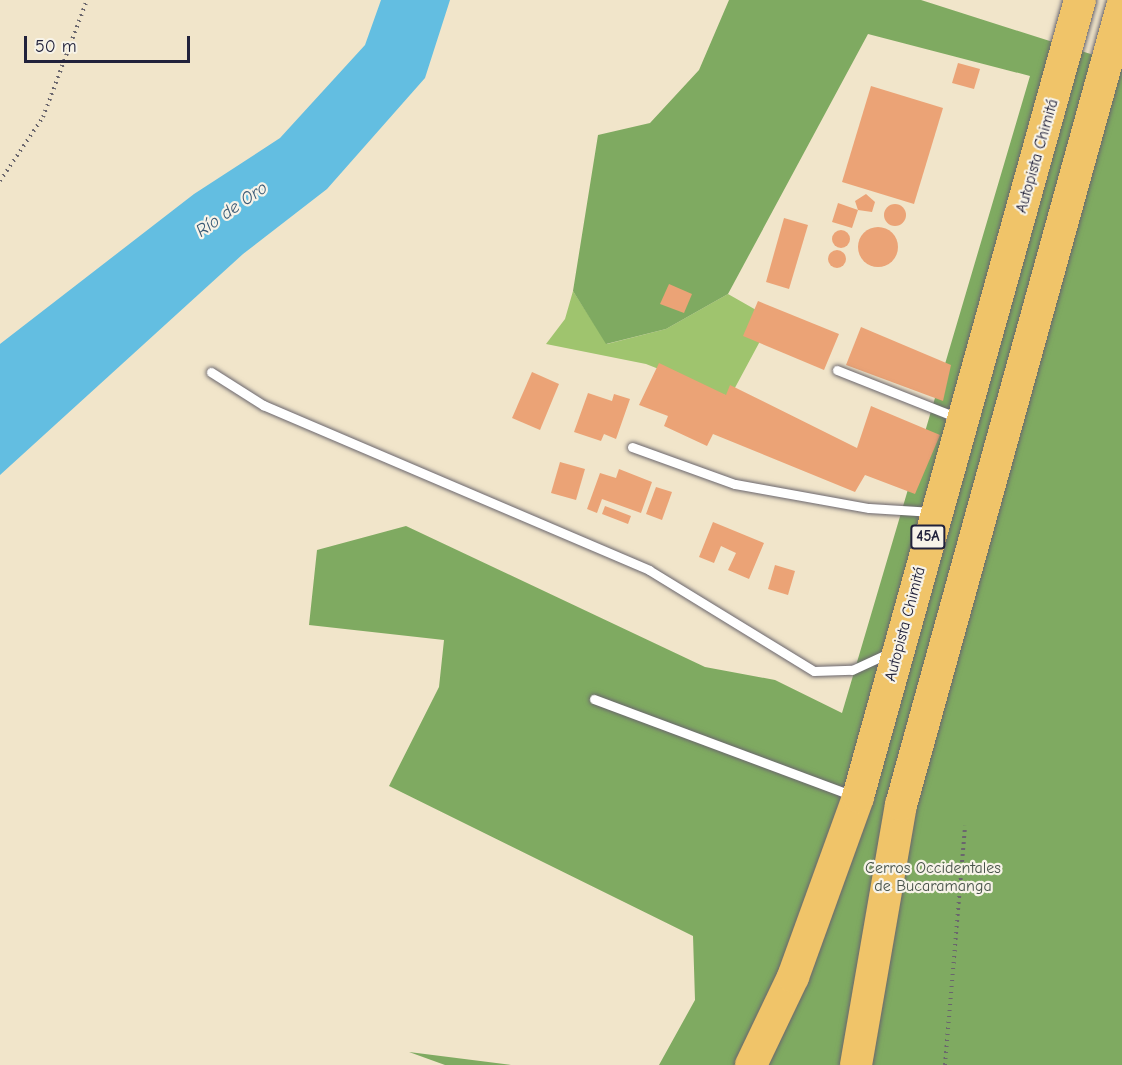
<!DOCTYPE html>
<html>
<head>
<meta charset="utf-8">
<style>
  body { margin:0 }
  #map { position:relative; width:1122px; height:1065px; overflow:hidden; background:#f1e5ca; font-family:"Comic Neue",sans-serif }
  div>[style] { position:absolute }
  .green>* { inset:0; background:#9fc46e }
  .forest>* { inset:0; background:#7faa61 }
  .water>* { inset:0; background:#63bee1 }
  .building>* { inset:0; background:#eba376 }
  .round { border-radius:50% }
  .path>* { height:4px; margin-top:-2px; transform-origin:0; background:repeating-linear-gradient(90deg,#6a666d 0 1.5px,transparent 0 6px) }
  .roads { filter:drop-shadow(0 0 2px #6a666d) drop-shadow(0 0 2px #6a666d) }
  .lane>* { height:9px; margin:-4.5px; padding:0 4.5px; transform-origin:4.5px; border-radius:4.5px; background:#fff }
  .highway>* { height:32px; margin:-16px; padding:0 16px; transform-origin:16px; border-radius:16px; background:#f0c469 }
  span { translate:-50% -50%; white-space:nowrap; text-align:center; line-height:1.15; -webkit-text-stroke:4.5px #f7f3e8; paint-order:stroke }
  .shield-label span { padding:2px 4px; background:#f7f3e8; border:2px solid; border-radius:4px; -webkit-text-stroke-width:0 }
  .shield-label { font-size:15px; color:#22223b; font-weight:700 }
  .street-label { font-size:16px; color:#22223b }
  .park-label { font-size:16px; color:#48534a }
  .water-label { font-size:18px; color:#395975; font-style:italic }
  .scale { position:absolute; left:24px; top:36px; width:166px; height:27px; box-sizing:border-box; border:3px solid #22223b; border-top:0; padding-left:8px; font-size:18px; line-height:21px; white-space:nowrap; color:#22223b; -webkit-text-stroke:4px #f7f3e8; paint-order:stroke }
</style>
</head>
<body>
<div id="map">
  <div class="green">
    <i style="clip-path:polygon(573px 291px,607px 344px,666px 329px,728px 294px,772px 319px,730px 397px,646px 364px,546px 344px,565px 319px)"></i>
  </div>
  <div class="forest">
    <i style="clip-path:polygon(729px 0,921px 0,1122px 64px,1122px 1065px,659px 1065px,695px 1000px,693px 936px,389px 786px,439px 687px,444px 640px,309px 625px,317px 550px,406px 526px,705px 667px,775px 680px,842px 713px,1030px 76px,868px 34px,728px 294px,666px 329px,606px 344px,573px 291px,598px 135px,650px 123px,699px 70px)"></i>
    <i style="clip-path:polygon(409px 1052px,511px 1065px,445px 1065px)"></i>
  </div>
  <div class="water">
    <i style="clip-path:polygon(381px 0,450px 0,425px 78px,327px 189px,243px 254px,0 475px,0 344px,194px 194px,280px 138px,365px 45px)"></i>
  </div>
  <div class="building">
    <i style="clip-path:polygon(958px 63px,980px 69px,974px 89px,952px 83px)"></i>
    <i style="clip-path:polygon(871px 86px,943px 108px,914px 204px,842px 182px)"></i>
    <i style="clip-path:polygon(866px 194px,875px 202px,872px 212px,858px 210px,852px 228px,832px 222px,838px 203px,858px 210px,855px 201px)"></i>
    <i class="round" style="left:884px;top:204px;width:22px;height:22px"></i>
    <i style="clip-path:polygon(784px 218px,808px 225px,789px 289px,766px 282px)"></i>
    <i class="round" style="left:858px;top:227px;width:40px;height:40px"></i>
    <i class="round" style="left:832px;top:230px;width:18px;height:18px"></i>
    <i class="round" style="left:828px;top:250px;width:18px;height:18px"></i>
    <i style="clip-path:polygon(669px 284px,692px 294px,684px 313px,660px 304px)"></i>
    <i style="clip-path:polygon(758px 301px,839px 334px,824px 370px,743px 336px)"></i>
    <i style="clip-path:polygon(861px 327px,951px 365px,943px 401px,846px 365px)"></i>
    <i style="clip-path:polygon(659px 363px,726px 395px,730px 385px,857px 448px,871px 406px,940px 435px,915px 494px,865px 475px,855px 492px,713px 434px,707px 446px,664px 426px,668px 416px,639px 405px)"></i>
    <i style="clip-path:polygon(532px 372px,559px 384px,540px 430px,512px 418px)"></i>
    <i style="clip-path:polygon(588px 393px,612px 401px,614px 394px,630px 399px,616px 439px,604px 434px,601px 441px,574px 432px)"></i>
    <i style="clip-path:polygon(560px 462px,585px 469px,576px 500px,551px 493px)"></i>
    <i style="clip-path:polygon(619px 469px,652px 482px,641px 513px,602px 499px,597px 513px,587px 509px,600px 473px,616px 478px)"></i>
    <i style="clip-path:polygon(656px 487px,672px 492px,662px 520px,646px 514px)"></i>
    <i style="clip-path:polygon(605px 506px,631px 516px,628px 524px,602px 514px)"></i>
    <i style="clip-path:polygon(713px 522px,764px 543px,749px 579px,728px 570px,736px 553px,721px 546px,714px 563px,699px 557px)"></i>
    <i style="clip-path:polygon(775px 565px,795px 571px,788px 595px,768px 589px)"></i>
  </div>
  <div class="path">
    <i style="left:0;top:181px;width:77px;rotate:-56.1deg"></i>
    <i style="left:43px;top:117px;width:125px;rotate:-69.4deg"></i>
    <i style="left:945px;top:1065px;width:240px;rotate:-85.2deg"></i>
  </div>
  <div class="roads">
    <div class="lane">
      <i style="left:837px;top:370px;width:130px;rotate:21.6deg"></i>
      <i style="left:211px;top:372px;width:62px;rotate:32.4deg"></i>
      <i style="left:263px;top:405px;width:420px;rotate:23.1deg"></i>
      <i style="left:649px;top:570px;width:193px;rotate:31.5deg"></i>
      <i style="left:814px;top:671px;width:38px;rotate:-2deg"></i>
      <i style="left:852px;top:670px;width:43px;rotate:-24.8deg"></i>
      <i style="left:632px;top:447px;width:109px;rotate:19.8deg"></i>
      <i style="left:735px;top:484px;width:136px;rotate:10.2deg"></i>
      <i style="left:869px;top:508px;width:64px;rotate:3.6deg"></i>
      <i style="left:594px;top:699px;width:277px;rotate:20.5deg"></i>
    </div>
    <div class="highway">
      <i style="left:751px;top:1065px;width:98px;rotate:-64.5deg"></i>
      <i style="left:793px;top:977px;width:191px;rotate:-70.1deg"></i>
      <i style="left:858px;top:797px;width:827px;rotate:-74.44deg"></i>
      <i style="left:856px;top:1065px;width:264px;rotate:-80.2deg"></i>
      <i style="left:901px;top:805px;width:828px;rotate:-74.52deg"></i>
    </div>
  </div>
  <div class="shield-label">
    <span style="left:928px;top:537px">45A</span>
  </div>
  <div class="street-label">
    <span style="left:1037px;top:156px;rotate:-74deg">Autopista Chimitá</span>
    <span style="left:905px;top:624px;rotate:-75deg">Autopista Chimitá</span>
  </div>
  <div class="park-label">
    <span style="left:933px;top:877px">Cerros Occidentales<br>de Bucaramanga</span>
  </div>
  <div class="water-label">
    <span style="left:232px;top:210px;rotate:-35deg">Río de Oro</span>
  </div>
  <div class="scale">50 m</div>
</div>
</body>
</html>
